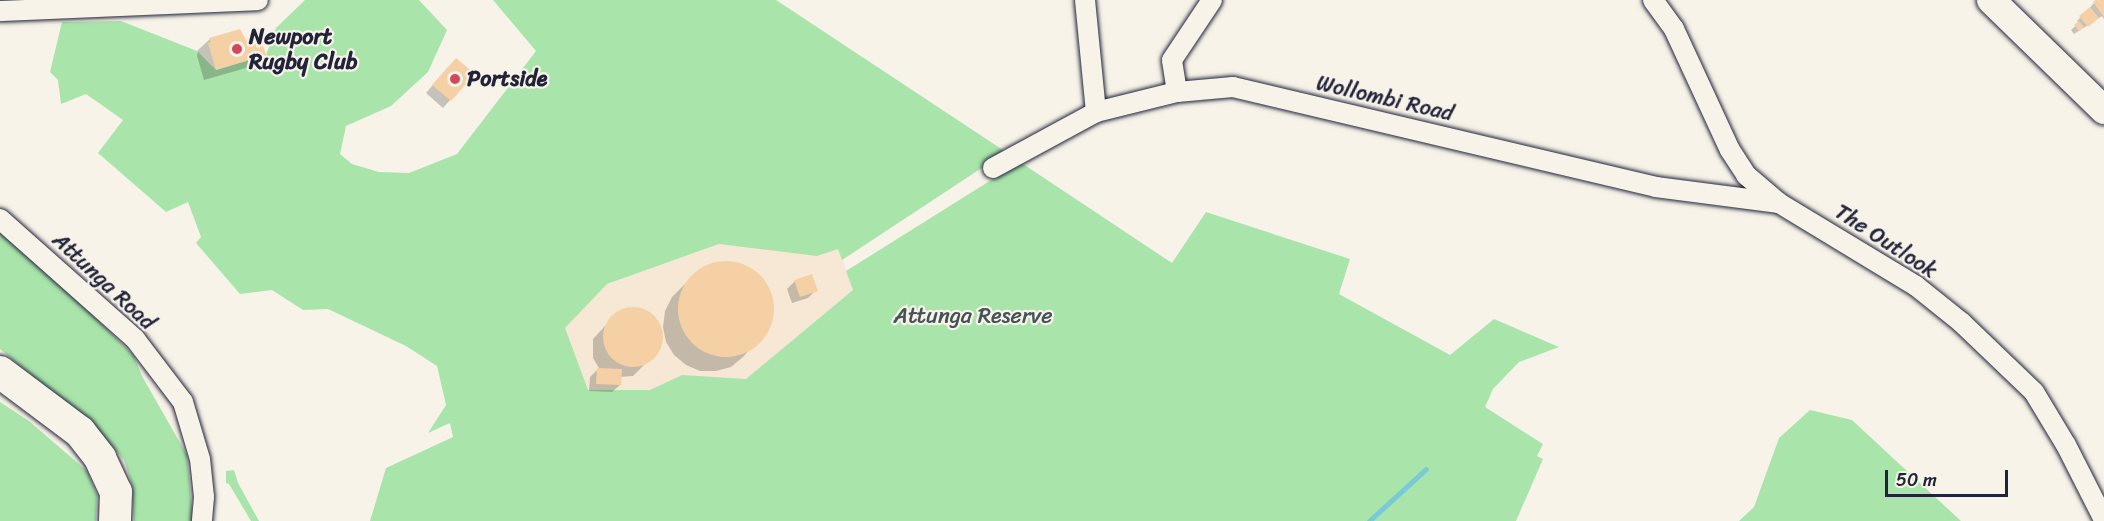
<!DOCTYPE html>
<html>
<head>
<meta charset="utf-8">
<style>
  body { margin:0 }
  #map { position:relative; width:2104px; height:521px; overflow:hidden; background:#f7f3e8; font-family:Sriracha,sans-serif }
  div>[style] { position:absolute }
  .built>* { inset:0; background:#f6e8d4 }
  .green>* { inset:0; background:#a9e5ab }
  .shadow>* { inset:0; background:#0003 }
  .stream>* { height:5px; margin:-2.5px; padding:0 2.5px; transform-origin:2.5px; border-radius:2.5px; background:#7ac9d7 }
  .building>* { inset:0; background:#f5d0a5 }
  .round { border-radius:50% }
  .roads { filter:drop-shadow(0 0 2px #22223b) drop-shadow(0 0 2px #22223b) }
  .street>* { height:20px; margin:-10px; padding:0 10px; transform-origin:10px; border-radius:10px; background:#f7f3e8 }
  .secondary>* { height:28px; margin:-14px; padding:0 14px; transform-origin:14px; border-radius:14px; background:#f7f3e8 }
  .primary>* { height:32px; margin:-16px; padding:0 16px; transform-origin:16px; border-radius:16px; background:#f7f3e8 }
  .dots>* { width:16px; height:16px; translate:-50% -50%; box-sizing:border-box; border:3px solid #f7f3e8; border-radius:50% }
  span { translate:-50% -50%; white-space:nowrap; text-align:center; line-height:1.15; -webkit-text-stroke:4.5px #f7f3e8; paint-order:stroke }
  .poi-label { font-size:22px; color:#22223b; font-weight:700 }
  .left { translate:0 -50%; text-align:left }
  .street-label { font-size:22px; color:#22223b }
  .park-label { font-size:22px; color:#445357 }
  .scale { position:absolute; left:1885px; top:470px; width:123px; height:27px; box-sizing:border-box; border:3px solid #22223b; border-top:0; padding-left:8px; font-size:18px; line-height:21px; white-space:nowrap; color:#22223b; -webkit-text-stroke:4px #f7f3e8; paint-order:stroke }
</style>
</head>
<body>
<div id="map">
  <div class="built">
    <i style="clip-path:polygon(824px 207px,870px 336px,658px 411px,566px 419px,528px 312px)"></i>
  </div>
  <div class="green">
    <i style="clip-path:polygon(305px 0,419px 0,447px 30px,428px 72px,391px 106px,346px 126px,340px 154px,352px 164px,379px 172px,409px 173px,457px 154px,536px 51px,493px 0,776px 0,1006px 152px,842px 260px,838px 249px,817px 256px,719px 244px,607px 284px,565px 328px,588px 390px,650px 390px,682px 375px,746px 379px,853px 290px,846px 271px,1020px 162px,1172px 263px,1206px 212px,1350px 259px,1339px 294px,1450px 355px,1494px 319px,1559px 347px,1519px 362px,1493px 389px,1485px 407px,1543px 444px,1537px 456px,1543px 459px,1516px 521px,370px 521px,386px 468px,453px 437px,450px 423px,428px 433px,446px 405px,437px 366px,406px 346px,328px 309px,303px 310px,272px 290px,240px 294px,196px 243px,201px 237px,188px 202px,166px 212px,98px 153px,123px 120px,86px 94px,61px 104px,58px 80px,50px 72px,62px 22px,121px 21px,197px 51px,216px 70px,266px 55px,276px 28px)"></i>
    <i style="clip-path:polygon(0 231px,79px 301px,134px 356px,142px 376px,187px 455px,193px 521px,134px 521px,132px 485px,124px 460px,101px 433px,0 349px)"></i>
    <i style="clip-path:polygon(0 402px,29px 421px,87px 471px,97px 495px,96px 521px,0 521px)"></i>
    <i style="clip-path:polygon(1810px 410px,1852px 420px,1961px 521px,1739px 521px,1754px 507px,1779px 438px)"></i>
    <i style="clip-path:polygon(234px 470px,238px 483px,259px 521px,251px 521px,229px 484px,226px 483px,226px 471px)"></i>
  </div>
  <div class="shadow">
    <i style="clip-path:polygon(2097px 0,2104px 0,2104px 19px,2102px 16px,2074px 34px,2071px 30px,2079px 23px,2077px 21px)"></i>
    <i style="clip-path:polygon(210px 39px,245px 42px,264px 55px,253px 66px,204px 80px,197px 56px,198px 50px)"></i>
    <i style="clip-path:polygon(448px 67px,473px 74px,443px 108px,426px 93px)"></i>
    <i style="clip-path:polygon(727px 262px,742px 265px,756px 273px,766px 284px,772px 299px,772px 314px,768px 329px,743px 357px,731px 367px,716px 371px,700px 371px,686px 365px,674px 355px,666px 342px,663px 327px,665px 311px,672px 297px,698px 271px,712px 264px)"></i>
    <i style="clip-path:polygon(795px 281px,816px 290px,808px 298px,792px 303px,787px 289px)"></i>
    <i style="clip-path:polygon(635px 308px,644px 310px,658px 322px,662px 340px,659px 350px,633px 376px,620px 377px,620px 385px,612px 392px,589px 391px,590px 377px,599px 368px,593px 358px,593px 339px,617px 313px)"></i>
  </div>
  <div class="stream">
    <i style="left:1369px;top:521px;width:77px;rotate:-42.4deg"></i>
  </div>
  <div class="building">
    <i style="clip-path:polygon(2095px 0,2104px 0,2104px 17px,2093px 2px)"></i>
    <i style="clip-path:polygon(2090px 7px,2099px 18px,2088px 27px,2079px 16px)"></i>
    <i style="clip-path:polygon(2079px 21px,2084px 27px,2079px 31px,2074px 25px)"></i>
    <i style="clip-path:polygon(240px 29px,246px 40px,260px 36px,266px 55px,216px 70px,208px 43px,211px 42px,209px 38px)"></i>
    <i style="clip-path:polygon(456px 58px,475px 74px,451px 101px,432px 85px)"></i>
    <i class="round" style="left:678px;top:261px;width:96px;height:96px"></i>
    <i style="clip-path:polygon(812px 274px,818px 291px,800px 297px,794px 280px)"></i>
    <i class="round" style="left:603px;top:307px;width:60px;height:60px"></i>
    <i style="clip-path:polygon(597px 368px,622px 369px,621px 385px,596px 384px)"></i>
  </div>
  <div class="roads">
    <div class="street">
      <i style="left:1085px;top:0;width:113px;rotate:84.4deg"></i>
      <i style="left:1653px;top:0;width:36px;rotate:54deg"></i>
      <i style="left:1674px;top:29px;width:133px;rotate:65.2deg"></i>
      <i style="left:1730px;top:150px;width:30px;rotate:57deg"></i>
      <i style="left:1746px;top:175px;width:43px;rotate:40.3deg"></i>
      <i style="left:1779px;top:203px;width:160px;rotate:31.2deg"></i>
      <i style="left:1916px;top:286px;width:58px;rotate:38.7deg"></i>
      <i style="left:1961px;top:322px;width:101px;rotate:43.8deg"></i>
      <i style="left:2034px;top:392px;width:62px;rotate:58.9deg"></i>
      <i style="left:2066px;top:445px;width:84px;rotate:63.1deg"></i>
      <i style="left:0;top:11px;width:258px;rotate:-2.4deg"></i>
      <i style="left:1177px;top:92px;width:32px;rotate:-99deg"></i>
      <i style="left:1172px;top:60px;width:72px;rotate:-56.3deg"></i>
      <i style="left:993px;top:168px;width:117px;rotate:-28.5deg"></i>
      <i style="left:1096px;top:112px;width:83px;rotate:-13.9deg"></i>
      <i style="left:1177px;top:92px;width:56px;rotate:-5.1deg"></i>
      <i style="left:1233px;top:87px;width:435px;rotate:13.3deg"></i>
      <i style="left:1656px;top:187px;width:124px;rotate:7.4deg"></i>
      <i style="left:0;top:219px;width:181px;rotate:41.6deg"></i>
      <i style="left:135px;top:339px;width:79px;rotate:52.7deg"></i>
      <i style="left:183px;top:402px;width:59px;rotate:73.4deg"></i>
      <i style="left:200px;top:459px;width:38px;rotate:84deg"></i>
      <i style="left:204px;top:497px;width:24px;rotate:95deg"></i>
    </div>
    <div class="secondary">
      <i style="left:1991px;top:0;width:158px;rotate:44.2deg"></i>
    </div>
    <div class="primary">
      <i style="left:0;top:372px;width:100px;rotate:36.9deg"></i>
      <i style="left:80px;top:432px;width:33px;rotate:52deg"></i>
      <i style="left:100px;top:458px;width:38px;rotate:65deg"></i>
      <i style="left:116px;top:492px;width:29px;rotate:92deg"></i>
    </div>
  </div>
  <div class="dots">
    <i style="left:237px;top:49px;background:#d1495b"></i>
    <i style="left:455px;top:79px;background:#d1495b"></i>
  </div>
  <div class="poi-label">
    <span class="left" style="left:249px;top:49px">Newport<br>Rugby Club</span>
    <span class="left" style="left:467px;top:79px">Portside</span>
  </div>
  <div class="street-label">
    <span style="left:1385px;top:98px;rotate:13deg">Wollombi Road</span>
    <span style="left:1886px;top:241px;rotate:33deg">The Outlook</span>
    <span style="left:104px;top:281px;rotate:43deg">Attunga Road</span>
  </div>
  <div class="park-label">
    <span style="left:973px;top:316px">Attunga Reserve</span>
  </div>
  <div class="scale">50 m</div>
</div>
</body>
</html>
